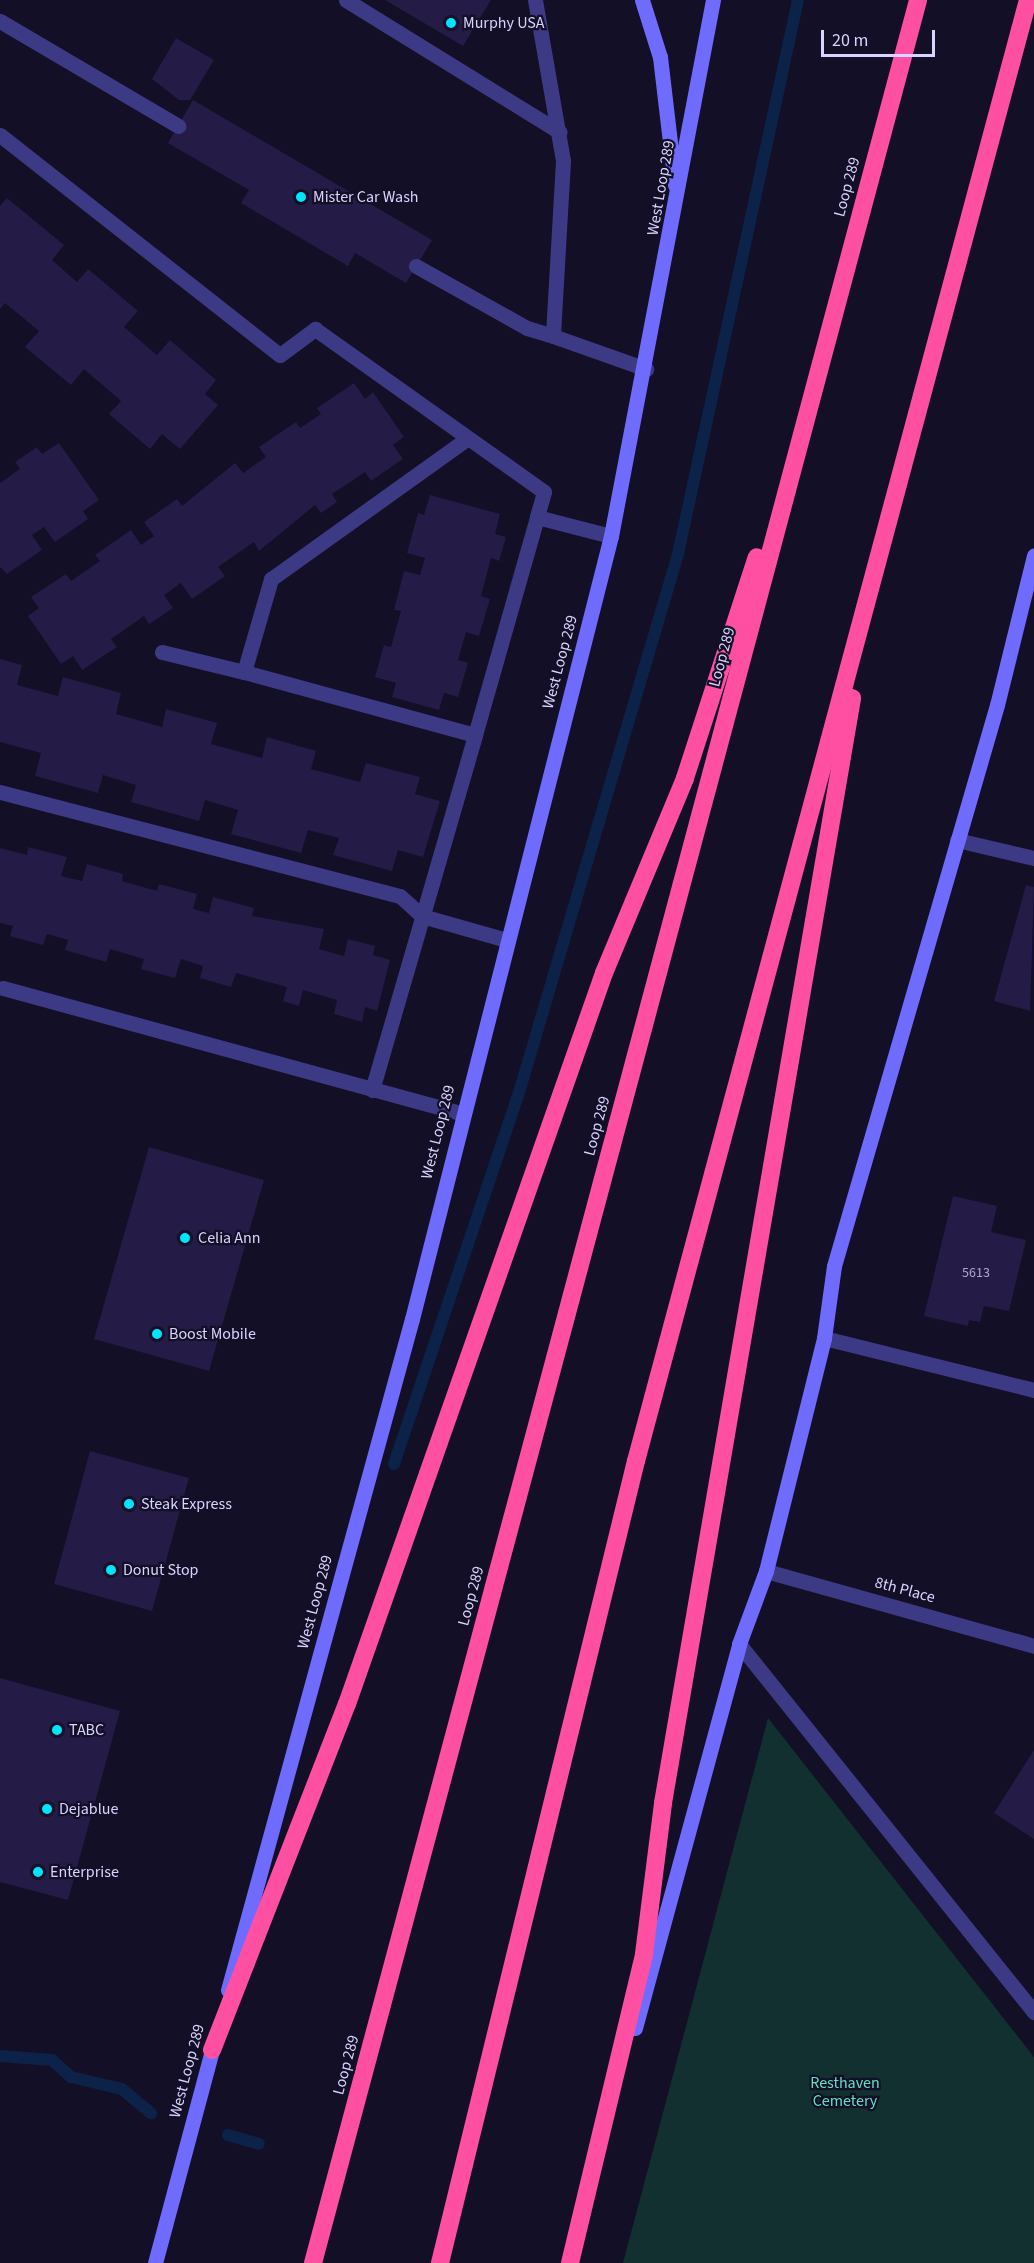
<!DOCTYPE html>
<html>
<head>
<meta charset="utf-8">
<style>
  body { margin:0 }
  #map { position:relative; width:1034px; height:2263px; overflow:hidden; background:#130f26; font-family:"Source Sans 3",sans-serif }
  div>[style] { position:absolute }
  .green>* { inset:0; background:#12302f }
  .stream>* { height:12px; margin:-6px; padding:0 6px; transform-origin:6px; border-radius:6px; background:#0c2248 }
  .building>* { inset:0; background:#241b47 }
  .service>* { height:15px; margin:-7.5px; padding:0 7.5px; transform-origin:7.5px; border-radius:7.5px; background:#3d3a85 }
  .minor>* { height:15px; margin:-7.5px; padding:0 7.5px; transform-origin:7.5px; border-radius:7.5px; background:#3d3a85 }
  .secondary>* { height:15px; margin:-7.5px; padding:0 7.5px; transform-origin:7.5px; border-radius:7.5px; background:#6f6bff }
  .motorway>* { height:18px; margin:-9px; padding:0 9px; transform-origin:9px; border-radius:9px; background:#ff4fa3 }
  .dots>* { width:16px; height:16px; translate:-50% -50%; box-sizing:border-box; border:3px solid #130f26; border-radius:50% }
  span { translate:-50% -50%; white-space:nowrap; text-align:center; line-height:1.15; -webkit-text-stroke:4.5px #130f26; paint-order:stroke }
  .number-label { font-size:14px; color:#aca6d1 }
  .number-label span { -webkit-text-stroke-width:0 }
  .poi-label { font-size:16px; color:#d9d4ff }
  .left { translate:0 -50%; text-align:left }
  .street-label { font-size:16px; color:#d9d4ff }
  .park-label { font-size:16px; color:#5fe0c0 }
  .scale { position:absolute; left:821px; top:30px; width:114px; height:27px; box-sizing:border-box; border:3px solid #d9d4ff; border-top:0; padding-left:8px; font-size:18px; line-height:21px; white-space:nowrap; color:#d9d4ff; -webkit-text-stroke:4px #130f26; paint-order:stroke }
</style>
</head>
<body>
<div id="map">
  <div class="green">
    <i style="clip-path:polygon(768px 1718px,1034px 2057px,1034px 2263px,623px 2263px)"></i>
  </div>
  <div class="stream">
    <i style="left:394px;top:1464px;width:388px;rotate:-71.4deg"></i>
    <i style="left:518px;top:1096px;width:565px;rotate:-73.55deg"></i>
    <i style="left:678px;top:554px;width:567px;rotate:-77.78deg"></i>
    <i style="left:0;top:2056px;width:52px;rotate:4.4deg"></i>
    <i style="left:52px;top:2060px;width:25px;rotate:42deg"></i>
    <i style="left:71px;top:2077px;width:52px;rotate:13.2deg"></i>
    <i style="left:122px;top:2089px;width:38px;rotate:40deg"></i>
    <i style="left:228px;top:2135px;width:32px;rotate:16deg"></i>
  </div>
  <div class="building">
    <i style="clip-path:polygon(385px 0,491px 0,463px 46px)"></i>
    <i style="clip-path:polygon(176px 38px,214px 60px,190px 100px,179px 100px,152px 79px)"></i>
    <i style="clip-path:polygon(193px 100px,432px 240px,406px 283px,355px 253px,348px 266px,241px 203px,249px 190px,168px 143px)"></i>
    <i style="clip-path:polygon(7px 198px,64px 245px,52px 260px,77px 282px,88px 269px,138px 311px,124px 327px,157px 355px,170px 340px,216px 380px,205px 394px,218px 405px,180px 449px,162px 434px,150px 449px,109px 414px,121px 401px,84px 369px,71px 385px,25px 347px,39px 331px,5px 303px,0 309px,0 206px)"></i>
    <i style="clip-path:polygon(354px 383px,365px 399px,373px 392px,404px 437px,393px 445px,403px 459px,371px 481px,365px 472px,332px 494px,337px 502px,321px 513px,315px 505px,259px 551px,254px 542px,218px 567px,225px 576px,192px 599px,181px 583px,164px 595px,173px 608px,149px 624px,144px 616px,111px 639px,117px 647px,82px 670px,73px 656px,61px 664px,28px 616px,39px 608px,31px 597px,66px 574px,71px 581px,100px 561px,95px 555px,131px 530px,141px 545px,154px 536px,144px 522px,177px 499px,182px 506px,235px 463px,243px 473px,266px 457px,259px 447px,296px 422px,300px 428px,321px 414px,317px 408px)"></i>
    <i style="clip-path:polygon(59px 443px,99px 500px,83px 511px,88px 519px,55px 542px,44px 527px,32px 535px,42px 550px,7px 574px,0 567px,0 483px,20px 469px,15px 462px,37px 447px,42px 454px)"></i>
    <i style="clip-path:polygon(430px 495px,500px 514px,495px 534px,506px 537px,499px 561px,491px 558px,481px 596px,490px 599px,479px 636px,466px 632px,458px 660px,468px 663px,458px 697px,444px 693px,439px 710px,392px 697px,396px 683px,375px 677px,384px 645px,391px 647px,401px 611px,394px 610px,404px 571px,420px 575px,425px 558px,407px 553px,418px 513px,424px 515px)"></i>
    <i style="clip-path:polygon(0 659px,22px 665px,17px 685px,58px 696px,63px 677px,121px 693px,116px 714px,162px 727px,166px 709px,217px 723px,211px 744px,262px 758px,267px 737px,316px 751px,311px 769px,360px 782px,366px 763px,420px 777px,415px 794px,440px 801px,423px 857px,398px 850px,392px 871px,333px 855px,339px 838px,308px 830px,301px 853px,231px 834px,238px 810px,205px 800px,199px 821px,131px 802px,136px 785px,103px 775px,98px 793px,35px 776px,41px 753px,0 742px)"></i>
    <i style="clip-path:polygon(28px 847px,67px 857px,61px 876px,82px 881px,87px 864px,123px 874px,122px 881px,157px 891px,159px 884px,197px 894px,193px 909px,209px 913px,213px 897px,254px 908px,252px 916px,324px 929px,319px 949px,344px 956px,348px 939px,375px 946px,373px 955px,390px 960px,377px 1011px,365px 1007px,362px 1022px,334px 1014px,337px 1000px,303px 990px,299px 1006px,283px 1001px,287px 987px,236px 973px,231px 987px,200px 978px,203px 966px,181px 959px,175px 978px,141px 969px,144px 959px,110px 949px,106px 962px,65px 950px,68px 940px,47px 934px,43px 945px,10px 936px,13px 926px,0 923px,0 848px,27px 855px)"></i>
    <i style="clip-path:polygon(1026px 885px,1034px 887px,1030px 1011px,994px 1001px)"></i>
    <i style="clip-path:polygon(149px 1147px,264px 1180px,209px 1371px,94px 1339px)"></i>
    <i style="clip-path:polygon(953px 1196px,997px 1206px,991px 1232px,1026px 1240px,1009px 1311px,984px 1306px,980px 1322px,969px 1320px,968px 1326px,924px 1316px)"></i>
    <i style="clip-path:polygon(90px 1451px,189px 1478px,152px 1611px,54px 1584px)"></i>
    <i style="clip-path:polygon(0 1678px,120px 1711px,68px 1900px,0 1882px)"></i>
    <i style="clip-path:polygon(1034px 1750px,1034px 1839px,994px 1813px)"></i>
  </div>
  <div class="service">
    <i style="left:346px;top:0;width:251px;rotate:31.7deg"></i>
    <i style="left:535px;top:0;width:163px;rotate:80.1deg"></i>
    <i style="left:563px;top:161px;width:175px;rotate:93.3deg"></i>
    <i style="left:553px;top:336px;width:99px;rotate:19.5deg"></i>
    <i style="left:0;top:21px;width:207px;rotate:30.5deg"></i>
    <i style="left:0;top:135px;width:356px;rotate:38.2deg"></i>
    <i style="left:280px;top:355px;width:44px;rotate:-36.6deg"></i>
    <i style="left:315px;top:329px;width:281px;rotate:35.4deg"></i>
    <i style="left:544px;top:492px;width:26px;rotate:106deg"></i>
    <i style="left:537px;top:517px;width:76px;rotate:14.4deg"></i>
    <i style="left:416px;top:266px;width:127px;rotate:29.2deg"></i>
    <i style="left:527px;top:328px;width:27px;rotate:17deg"></i>
    <i style="left:162px;top:652px;width:84px;rotate:13.7deg"></i>
    <i style="left:475px;top:735px;width:227px;rotate:-74.1deg"></i>
    <i style="left:0;top:792px;width:413px;rotate:14.6deg"></i>
    <i style="left:400px;top:896px;width:30px;rotate:42deg"></i>
    <i style="left:422px;top:916px;width:88px;rotate:15.8deg"></i>
    <i style="left:957px;top:840px;width:79px;rotate:13.2deg"></i>
    <i style="left:3px;top:988px;width:475px;rotate:15.3deg"></i>
    <i style="left:372px;top:1090px;width:370px;rotate:-73.8deg"></i>
    <i style="left:475px;top:735px;width:239px;rotate:-164.7deg"></i>
    <i style="left:244px;top:672px;width:97px;rotate:-73.8deg"></i>
    <i style="left:271px;top:579px;width:242px;rotate:-35.6deg"></i>
    <i style="left:824px;top:1338px;width:216px;rotate:13.9deg"></i>
    <i style="left:739px;top:1644px;width:472px;rotate:51.3deg"></i>
  </div>
  <div class="minor">
    <i style="left:766px;top:1571px;width:278px;rotate:15.6deg"></i>
  </div>
  <div class="secondary">
    <i style="left:642px;top:0;width:60px;rotate:72.5deg"></i>
    <i style="left:660px;top:57px;width:129px;rotate:83.3deg"></i>
    <i style="left:228px;top:1990px;width:696px;rotate:-74.67deg"></i>
    <i style="left:412px;top:1319px;width:808px;rotate:-75.74deg"></i>
    <i style="left:611px;top:536px;width:546px;rotate:-79.23deg"></i>
    <i style="left:635px;top:2028px;width:398px;rotate:-74.8deg"></i>
    <i style="left:739px;top:1644px;width:78px;rotate:-69.7deg"></i>
    <i style="left:766px;top:1571px;width:240px;rotate:-76deg"></i>
    <i style="left:824px;top:1338px;width:73px;rotate:-82.1deg"></i>
    <i style="left:834px;top:1266px;width:584px;rotate:-73.8deg"></i>
    <i style="left:997px;top:705px;width:154px;rotate:-76.1deg"></i>
    <i style="left:155px;top:2263px;width:232px;rotate:-75deg"></i>
  </div>
  <div class="motorway">
    <i style="left:212px;top:2050px;width:371px;rotate:-68.7deg"></i>
    <i style="left:347px;top:1704px;width:775px;rotate:-70.63deg"></i>
    <i style="left:604px;top:973px;width:211px;rotate:-67.4deg"></i>
    <i style="left:685px;top:778px;width:232px;rotate:-72deg"></i>
    <i style="left:313px;top:2263px;width:2342px;rotate:-75.03deg"></i>
    <i style="left:440px;top:2263px;width:826px;rotate:-76.27deg"></i>
    <i style="left:636px;top:1461px;width:1513px;rotate:-74.98deg"></i>
    <i style="left:570px;top:2263px;width:318px;rotate:-76.5deg"></i>
    <i style="left:644px;top:1954px;width:152px;rotate:-82.8deg"></i>
    <i style="left:663px;top:1803px;width:1121px;rotate:-80.29deg"></i>
  </div>
  <div class="dots">
    <i style="left:451px;top:23px;background:#00e5ff"></i>
    <i style="left:301px;top:197px;background:#00e5ff"></i>
    <i style="left:185px;top:1238px;background:#00e5ff"></i>
    <i style="left:157px;top:1334px;background:#00e5ff"></i>
    <i style="left:129px;top:1504px;background:#00e5ff"></i>
    <i style="left:111px;top:1570px;background:#00e5ff"></i>
    <i style="left:57px;top:1730px;background:#00e5ff"></i>
    <i style="left:47px;top:1809px;background:#00e5ff"></i>
    <i style="left:38px;top:1872px;background:#00e5ff"></i>
  </div>
  <div class="number-label">
    <span style="left:976px;top:1273px">5613</span>
  </div>
  <div class="poi-label">
    <span class="left" style="left:463px;top:23px">Murphy USA</span>
    <span class="left" style="left:313px;top:197px">Mister Car Wash</span>
    <span class="left" style="left:198px;top:1238px">Celia Ann</span>
    <span class="left" style="left:169px;top:1334px">Boost Mobile</span>
    <span class="left" style="left:141px;top:1504px">Steak Express</span>
    <span class="left" style="left:123px;top:1570px">Donut Stop</span>
    <span class="left" style="left:69px;top:1730px">TABC</span>
    <span class="left" style="left:59px;top:1809px">Dejablue</span>
    <span class="left" style="left:50px;top:1872px">Enterprise</span>
  </div>
  <div class="street-label">
    <span style="left:847px;top:187px;rotate:-75deg">Loop 289</span>
    <span style="left:661px;top:188px;rotate:-80deg">West Loop 289</span>
    <span style="left:722px;top:657px;rotate:-75deg">Loop 289</span>
    <span style="left:560px;top:662px;rotate:-75deg">West Loop 289</span>
    <span style="left:597px;top:1126px;rotate:-75deg">Loop 289</span>
    <span style="left:438px;top:1132px;rotate:-76deg">West Loop 289</span>
    <span style="left:905px;top:1590px;rotate:15deg">8th Place</span>
    <span style="left:471px;top:1596px;rotate:-75deg">Loop 289</span>
    <span style="left:315px;top:1602px;rotate:-75deg">West Loop 289</span>
    <span style="left:346px;top:2065px;rotate:-75deg">Loop 289</span>
    <span style="left:187px;top:2071px;rotate:-75deg">West Loop 289</span>
  </div>
  <div class="park-label">
    <span style="left:845px;top:2092px">Resthaven<br>Cemetery</span>
  </div>
  <div class="scale">20 m</div>
</div>
</body>
</html>
